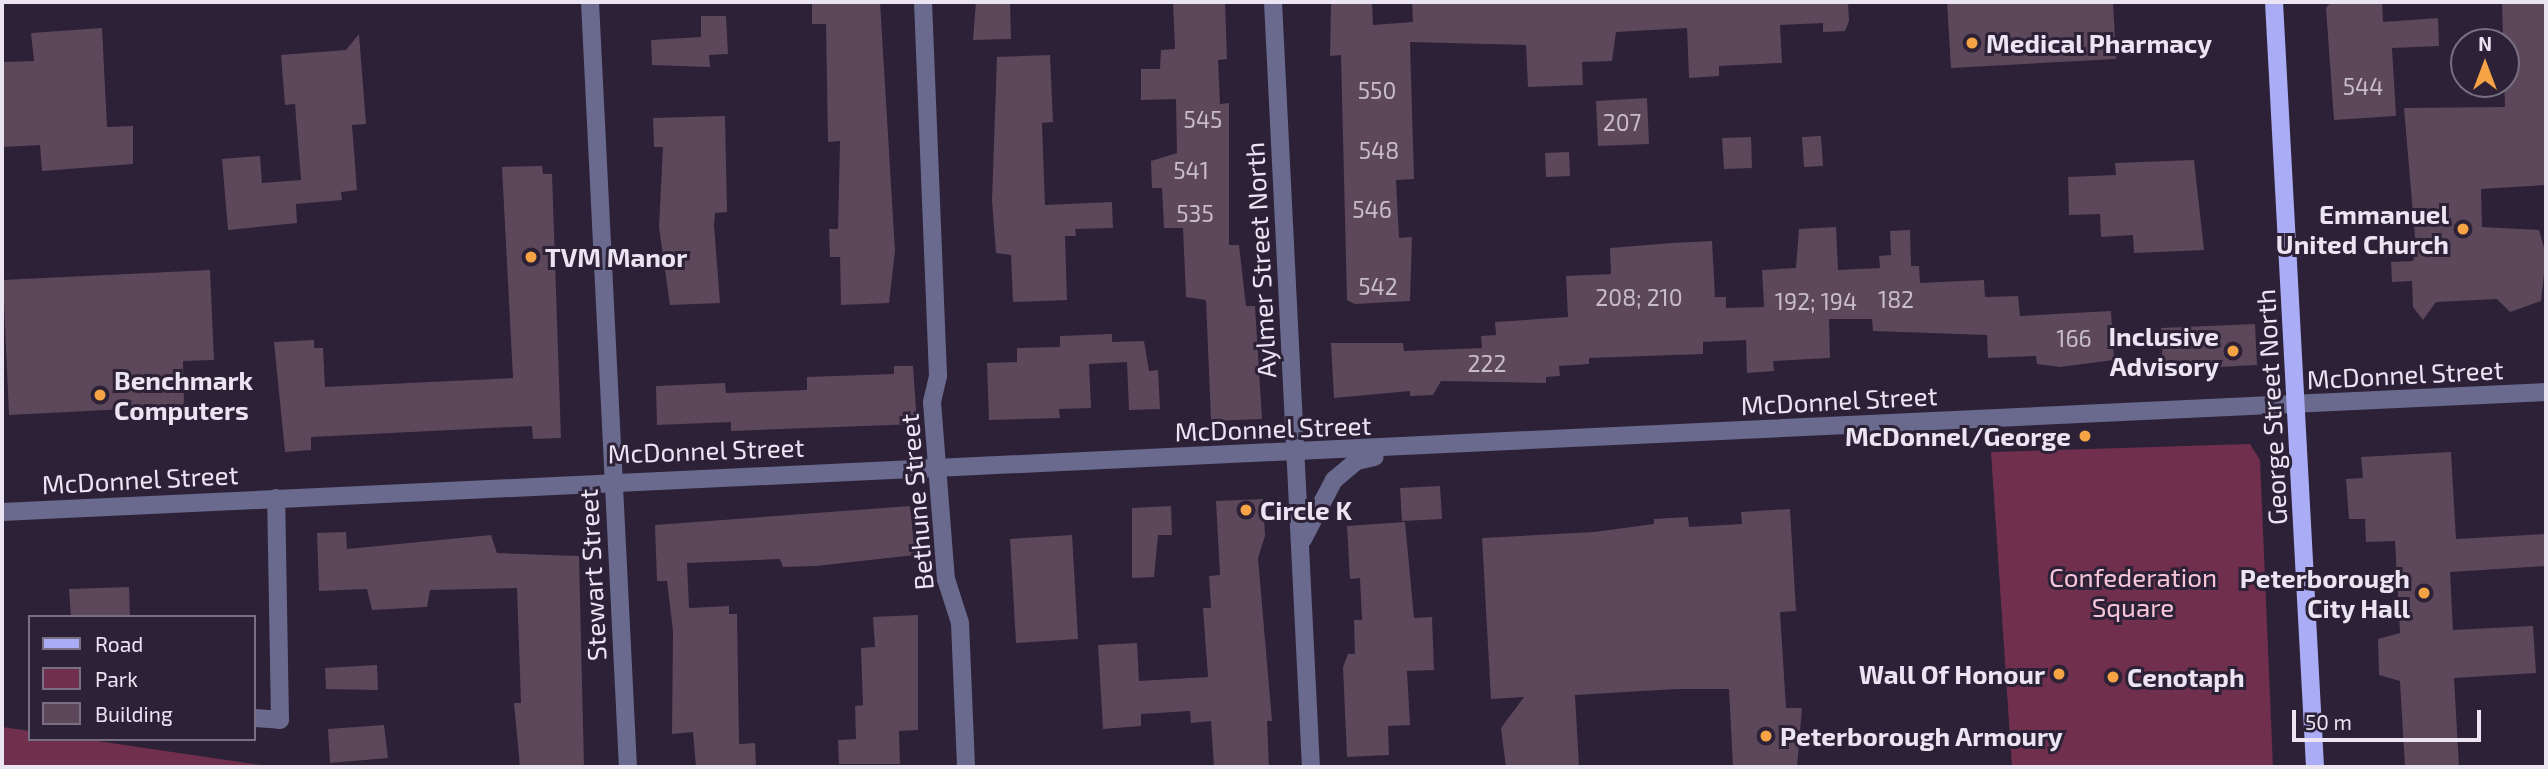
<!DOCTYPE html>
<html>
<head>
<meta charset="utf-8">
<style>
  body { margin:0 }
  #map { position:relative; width:2548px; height:769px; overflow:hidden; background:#2c2137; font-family:"Exo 2",sans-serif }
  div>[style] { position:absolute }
  .green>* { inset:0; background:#702f4c }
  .building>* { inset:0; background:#5d475a }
  .minor>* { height:18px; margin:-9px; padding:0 9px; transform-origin:9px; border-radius:9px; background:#696a8d }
  .major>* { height:18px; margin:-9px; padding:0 9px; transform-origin:9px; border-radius:9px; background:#abacf6 }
  .dots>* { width:19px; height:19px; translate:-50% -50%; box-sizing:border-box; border:4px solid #2c2137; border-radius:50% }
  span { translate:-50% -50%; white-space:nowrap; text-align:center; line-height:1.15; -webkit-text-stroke:6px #2c2137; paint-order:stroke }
  .number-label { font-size:23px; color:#c8bdcd }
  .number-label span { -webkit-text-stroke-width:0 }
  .poi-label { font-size:26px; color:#ebe4f3; font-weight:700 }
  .left { translate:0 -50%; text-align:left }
  .right { translate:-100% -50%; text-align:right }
  .street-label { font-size:26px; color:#ebe4f3 }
  .park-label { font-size:26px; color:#f7c5d7 }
  .frame { position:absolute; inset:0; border:4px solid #ebe4f3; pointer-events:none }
  .legend { position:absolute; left:28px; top:615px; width:228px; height:126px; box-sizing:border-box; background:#2c2137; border:2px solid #786f82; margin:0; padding:9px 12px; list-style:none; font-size:21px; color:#ebe4f3 }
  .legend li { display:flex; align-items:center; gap:14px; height:35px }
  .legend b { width:35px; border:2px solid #786f82 }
  .north { position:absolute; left:2450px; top:28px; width:70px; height:70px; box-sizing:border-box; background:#2c2137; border:2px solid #786f82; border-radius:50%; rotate:0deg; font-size:19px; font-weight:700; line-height:28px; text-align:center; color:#ebe4f3 }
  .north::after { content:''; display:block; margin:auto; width:24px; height:32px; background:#f5a345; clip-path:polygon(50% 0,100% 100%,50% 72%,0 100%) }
  .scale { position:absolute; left:2292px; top:710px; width:189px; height:32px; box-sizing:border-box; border:4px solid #ebe4f3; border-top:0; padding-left:9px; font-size:21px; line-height:24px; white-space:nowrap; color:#ebe4f3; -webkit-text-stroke:5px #2c2137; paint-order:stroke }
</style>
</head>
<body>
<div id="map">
  <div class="green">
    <i style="clip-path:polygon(2250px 444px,2260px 460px,2273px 767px,2012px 767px,1991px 452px)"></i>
    <i style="clip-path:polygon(2px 727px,30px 731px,30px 739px,84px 739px,274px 767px,4px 767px)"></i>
  </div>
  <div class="building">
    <i style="clip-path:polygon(812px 2px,880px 2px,895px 251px,889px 303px,841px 305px,840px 257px,830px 257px,829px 229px,838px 229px,840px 141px,828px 142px,826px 24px,812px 24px)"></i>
    <i style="clip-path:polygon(976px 2px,1010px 2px,1011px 39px,973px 40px)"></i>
    <i style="clip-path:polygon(1173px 2px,1225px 2px,1227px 59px,1218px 60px,1220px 104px,1229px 103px,1229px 245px,1239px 245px,1246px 306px,1255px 306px,1262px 419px,1211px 421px,1206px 300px,1186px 297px,1183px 228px,1164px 228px,1162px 188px,1152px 188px,1151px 161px,1177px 153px,1176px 99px,1141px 100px,1141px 69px,1160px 69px,1161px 50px,1175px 49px)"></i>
    <i style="clip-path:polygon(1331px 2px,1372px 2px,1373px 25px,1413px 22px,1412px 2px,1848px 2px,1849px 21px,1845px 31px,1823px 32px,1823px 23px,1780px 25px,1782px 63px,1719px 66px,1719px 76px,1689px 78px,1687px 28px,1616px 32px,1612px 61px,1582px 62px,1583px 85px,1528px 87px,1526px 45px,1410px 42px,1414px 179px,1396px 180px,1399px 238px,1412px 237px,1410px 301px,1355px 304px,1347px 300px,1341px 55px,1330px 56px)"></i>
    <i style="clip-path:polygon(1947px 2px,2113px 2px,2116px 59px,1951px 68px)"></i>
    <i style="clip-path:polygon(2331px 2px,2382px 2px,2383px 22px,2438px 18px,2439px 46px,2392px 48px,2396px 116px,2334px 120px,2326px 8px)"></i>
    <i style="clip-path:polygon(2502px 2px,2546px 2px,2546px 185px,2481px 189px,2482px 227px,2539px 230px,2546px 255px,2541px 301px,2510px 312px,2497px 299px,2436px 302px,2423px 320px,2413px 307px,2412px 281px,2392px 282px,2391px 262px,2413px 261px,2416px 249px,2404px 108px,2505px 107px)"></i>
    <i style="clip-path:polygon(701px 16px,726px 16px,728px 54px,709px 55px,710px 67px,652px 65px,651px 40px,701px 37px)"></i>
    <i style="clip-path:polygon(102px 28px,107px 127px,133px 126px,133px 164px,42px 171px,40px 145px,2px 147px,2px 62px,34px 61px,31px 33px)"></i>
    <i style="clip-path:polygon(359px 34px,366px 124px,352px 125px,357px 190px,341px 192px,342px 200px,296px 204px,297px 223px,228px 230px,222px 159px,260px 156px,262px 183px,301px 180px,295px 104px,285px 105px,281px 55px,346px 50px)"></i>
    <i style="clip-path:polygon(1050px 55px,1053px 122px,1042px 123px,1045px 205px,1112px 202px,1113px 228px,1075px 229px,1076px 236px,1065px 236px,1067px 300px,1013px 302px,1011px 255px,996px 253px,992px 200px,997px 57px)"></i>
    <i style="clip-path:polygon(1647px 98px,1649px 144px,1598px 146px,1596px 101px)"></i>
    <i style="clip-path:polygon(725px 116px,727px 212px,715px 213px,714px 225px,720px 303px,670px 305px,659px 227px,663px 147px,654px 147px,653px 118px)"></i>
    <i style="clip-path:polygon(1821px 136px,1823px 166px,1804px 167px,1802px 137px)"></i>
    <i style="clip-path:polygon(1751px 137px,1752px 168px,1724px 169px,1722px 138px)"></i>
    <i style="clip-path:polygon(1569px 152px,1570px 176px,1546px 177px,1545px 153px)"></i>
    <i style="clip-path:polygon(2194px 160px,2204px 250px,2134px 253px,2133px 235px,2101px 237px,2100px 214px,2069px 215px,2068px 177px,2116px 175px,2115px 163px)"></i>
    <i style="clip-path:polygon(542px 166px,543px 174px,552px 174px,561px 438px,533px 439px,532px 426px,311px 437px,311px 450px,285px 452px,274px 342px,314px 340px,314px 348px,323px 348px,325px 387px,513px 378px,502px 167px)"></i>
    <i style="clip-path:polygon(1836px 227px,1838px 270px,1880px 268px,1879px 256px,1891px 255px,1890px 231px,1910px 230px,1911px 266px,1919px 266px,1920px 283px,1984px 280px,1985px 297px,2018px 296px,2020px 316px,2111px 311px,2114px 360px,2060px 367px,2037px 364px,2036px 356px,1988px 358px,1987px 335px,1873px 331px,1872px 319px,1829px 319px,1830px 358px,1773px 361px,1774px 371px,1747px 373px,1746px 340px,1703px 342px,1703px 354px,1589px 358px,1589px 364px,1559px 366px,1560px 376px,1546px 377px,1546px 383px,1441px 381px,1433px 395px,1410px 396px,1410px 391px,1334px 398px,1331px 343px,1403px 343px,1404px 351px,1482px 348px,1481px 336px,1496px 335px,1495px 322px,1568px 317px,1566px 276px,1611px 274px,1610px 248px,1672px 243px,1712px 241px,1715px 297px,1726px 297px,1726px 308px,1764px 307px,1762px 270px,1796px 268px,1799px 229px)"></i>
    <i style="clip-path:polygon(210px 270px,214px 360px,183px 361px,184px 406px,9px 415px,3px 280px)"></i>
    <i style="clip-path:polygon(2255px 324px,2257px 365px,2163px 370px,2161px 328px)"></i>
    <i style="clip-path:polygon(1112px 334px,1112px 342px,1144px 341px,1149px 371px,1158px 370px,1160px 409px,1129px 410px,1127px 362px,1089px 364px,1091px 408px,1059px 409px,1060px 418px,989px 420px,987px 363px,1017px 362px,1017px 348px,1060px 347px,1060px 336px)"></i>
    <i style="clip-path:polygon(894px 366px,913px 366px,917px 424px,731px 431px,731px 422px,657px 425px,656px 386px,725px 383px,726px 393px,807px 390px,807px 377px,894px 374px)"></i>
    <i style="clip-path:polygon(2451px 452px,2456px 539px,2546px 534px,2546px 566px,2450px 572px,2453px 630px,2533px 626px,2536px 673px,2454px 678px,2459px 767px,2405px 767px,2400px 681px,2379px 675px,2378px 639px,2400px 633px,2395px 541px,2366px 542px,2365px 519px,2349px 519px,2346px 479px,2363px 478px,2361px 457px)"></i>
    <i style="clip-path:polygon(1440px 486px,1442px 519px,1402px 521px,1400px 488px)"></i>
    <i style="clip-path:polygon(1263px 499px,1265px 536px,1258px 558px,1272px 721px,1267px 721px,1269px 767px,1214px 767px,1211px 721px,1191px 723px,1190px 711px,1141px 714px,1141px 726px,1103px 729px,1098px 645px,1137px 643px,1139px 681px,1208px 677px,1203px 608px,1211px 608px,1209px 576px,1220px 575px,1216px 501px)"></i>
    <i style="clip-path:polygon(910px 506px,915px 555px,816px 566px,783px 567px,780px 559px,687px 563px,689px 608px,729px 606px,729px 614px,737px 614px,739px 744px,755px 743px,756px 765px,696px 767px,693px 732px,672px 734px,673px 631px,667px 581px,657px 581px,655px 525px)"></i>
    <i style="clip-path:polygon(1171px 506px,1172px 535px,1158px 535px,1154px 577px,1132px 578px,1132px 508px)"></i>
    <i style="clip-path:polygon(1790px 509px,1796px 611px,1780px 612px,1786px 708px,1802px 708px,1797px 767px,1733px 767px,1729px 689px,1677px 689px,1575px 695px,1579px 767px,1506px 767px,1501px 728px,1524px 697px,1491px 699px,1482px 538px,1594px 532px,1654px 524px,1654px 519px,1688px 517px,1689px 527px,1742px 524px,1741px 512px)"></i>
    <i style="clip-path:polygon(1405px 522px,1414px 618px,1432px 617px,1434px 670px,1407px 671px,1410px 725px,1388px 726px,1389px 755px,1347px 757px,1343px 667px,1348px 654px,1355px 654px,1354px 620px,1362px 620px,1360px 578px,1350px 579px,1347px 526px)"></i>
    <i style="clip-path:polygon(346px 532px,347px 549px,491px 535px,497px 553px,579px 556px,584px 767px,520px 767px,514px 703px,521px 703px,517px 588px,430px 590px,427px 607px,372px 610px,367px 589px,319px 591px,317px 533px)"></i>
    <i style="clip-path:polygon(1072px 535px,1078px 639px,1016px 643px,1010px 539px)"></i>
    <i style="clip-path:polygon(129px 587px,130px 617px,71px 617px,69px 589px)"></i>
    <i style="clip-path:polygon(918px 615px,918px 730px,899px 731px,900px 764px,839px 764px,838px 740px,856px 739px,855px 706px,863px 705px,861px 648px,875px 647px,873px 617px)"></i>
    <i style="clip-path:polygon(377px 665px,378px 690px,326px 689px,325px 668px)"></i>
    <i style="clip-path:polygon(384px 725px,388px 758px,330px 763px,328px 729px)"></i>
  </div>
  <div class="minor">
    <i style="left:590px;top:2px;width:766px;rotate:87.16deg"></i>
    <i style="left:923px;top:2px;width:374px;rotate:87.7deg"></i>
    <i style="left:938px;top:376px;width:27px;rotate:103deg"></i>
    <i style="left:932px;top:402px;width:178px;rotate:85.5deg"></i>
    <i style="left:946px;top:579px;width:46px;rotate:72.3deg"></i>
    <i style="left:960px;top:623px;width:144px;rotate:87.6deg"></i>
    <i style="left:1273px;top:2px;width:766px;rotate:87.16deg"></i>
    <i style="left:2px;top:512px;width:2547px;rotate:-2.7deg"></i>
    <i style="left:1303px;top:539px;width:67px;rotate:-62.3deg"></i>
    <i style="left:1334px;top:480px;width:30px;rotate:-40deg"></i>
    <i style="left:1357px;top:461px;width:18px;rotate:-13deg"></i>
    <i style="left:254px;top:718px;width:26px;rotate:4deg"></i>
    <i style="left:280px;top:720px;width:222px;rotate:-91deg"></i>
  </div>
  <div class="major">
    <i style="left:2274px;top:2px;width:766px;rotate:86.93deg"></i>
  </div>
  <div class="dots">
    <i style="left:1972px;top:43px;background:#f5a345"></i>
    <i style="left:2463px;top:229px;background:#f5a345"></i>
    <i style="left:531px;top:257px;background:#f5a345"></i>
    <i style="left:2233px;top:351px;background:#f5a345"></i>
    <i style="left:100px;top:395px;background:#f5a345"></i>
    <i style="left:2085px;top:436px;background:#f5a345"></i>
    <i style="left:1246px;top:510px;background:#f5a345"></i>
    <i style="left:2424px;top:593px;background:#f5a345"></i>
    <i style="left:2059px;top:674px;background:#f5a345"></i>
    <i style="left:2113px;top:677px;background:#f5a345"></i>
    <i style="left:1766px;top:736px;background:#f5a345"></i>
  </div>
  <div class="number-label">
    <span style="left:2363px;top:86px">544</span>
    <span style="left:1377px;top:90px">550</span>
    <span style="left:1203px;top:119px">545</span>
    <span style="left:1622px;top:122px">207</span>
    <span style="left:1379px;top:150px">548</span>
    <span style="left:1191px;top:170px">541</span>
    <span style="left:1372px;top:209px">546</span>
    <span style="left:1195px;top:213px">535</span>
    <span style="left:1378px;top:286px">542</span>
    <span style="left:1639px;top:297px">208; 210</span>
    <span style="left:1896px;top:299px">182</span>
    <span style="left:1816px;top:301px">192; 194</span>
    <span style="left:2074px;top:338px">166</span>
    <span style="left:1487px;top:363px">222</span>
  </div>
  <div class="poi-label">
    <span class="left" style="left:1986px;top:43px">Medical Pharmacy</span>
    <span class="right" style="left:2449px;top:229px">Emmanuel<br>United Church</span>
    <span class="left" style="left:545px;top:257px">TVM Manor</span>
    <span class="right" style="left:2219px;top:351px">Inclusive<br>Advisory</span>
    <span class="left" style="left:114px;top:395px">Benchmark<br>Computers</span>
    <span class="right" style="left:2071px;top:436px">McDonnel/George</span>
    <span class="left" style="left:1260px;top:510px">Circle K</span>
    <span class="right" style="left:2410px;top:593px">Peterborough<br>City Hall</span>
    <span class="right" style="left:2045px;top:674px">Wall Of Honour</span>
    <span class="left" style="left:2127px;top:677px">Cenotaph</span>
    <span class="left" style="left:1780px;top:736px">Peterborough Armoury</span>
  </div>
  <div class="street-label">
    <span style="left:1260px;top:260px;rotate:-93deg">Aylmer Street North</span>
    <span style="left:2405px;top:374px;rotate:-3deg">McDonnel Street</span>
    <span style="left:1839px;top:400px;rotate:-3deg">McDonnel Street</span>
    <span style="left:2271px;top:407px;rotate:-93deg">George Street North</span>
    <span style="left:1273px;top:428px;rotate:-2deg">McDonnel Street</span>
    <span style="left:706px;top:450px;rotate:-2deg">McDonnel Street</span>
    <span style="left:140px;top:479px;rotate:-3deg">McDonnel Street</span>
    <span style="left:916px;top:502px;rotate:-95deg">Bethune Street</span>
    <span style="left:592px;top:575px;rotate:-93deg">Stewart Street</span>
  </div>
  <div class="park-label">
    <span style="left:2133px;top:592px">Confederation<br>Square</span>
  </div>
  <div class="frame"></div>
  <ul class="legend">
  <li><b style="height:9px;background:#abacf6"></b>Road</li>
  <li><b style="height:19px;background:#702f4c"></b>Park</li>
  <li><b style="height:19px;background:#5d475a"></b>Building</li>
  </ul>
  <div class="north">N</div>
  <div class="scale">50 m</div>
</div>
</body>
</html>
